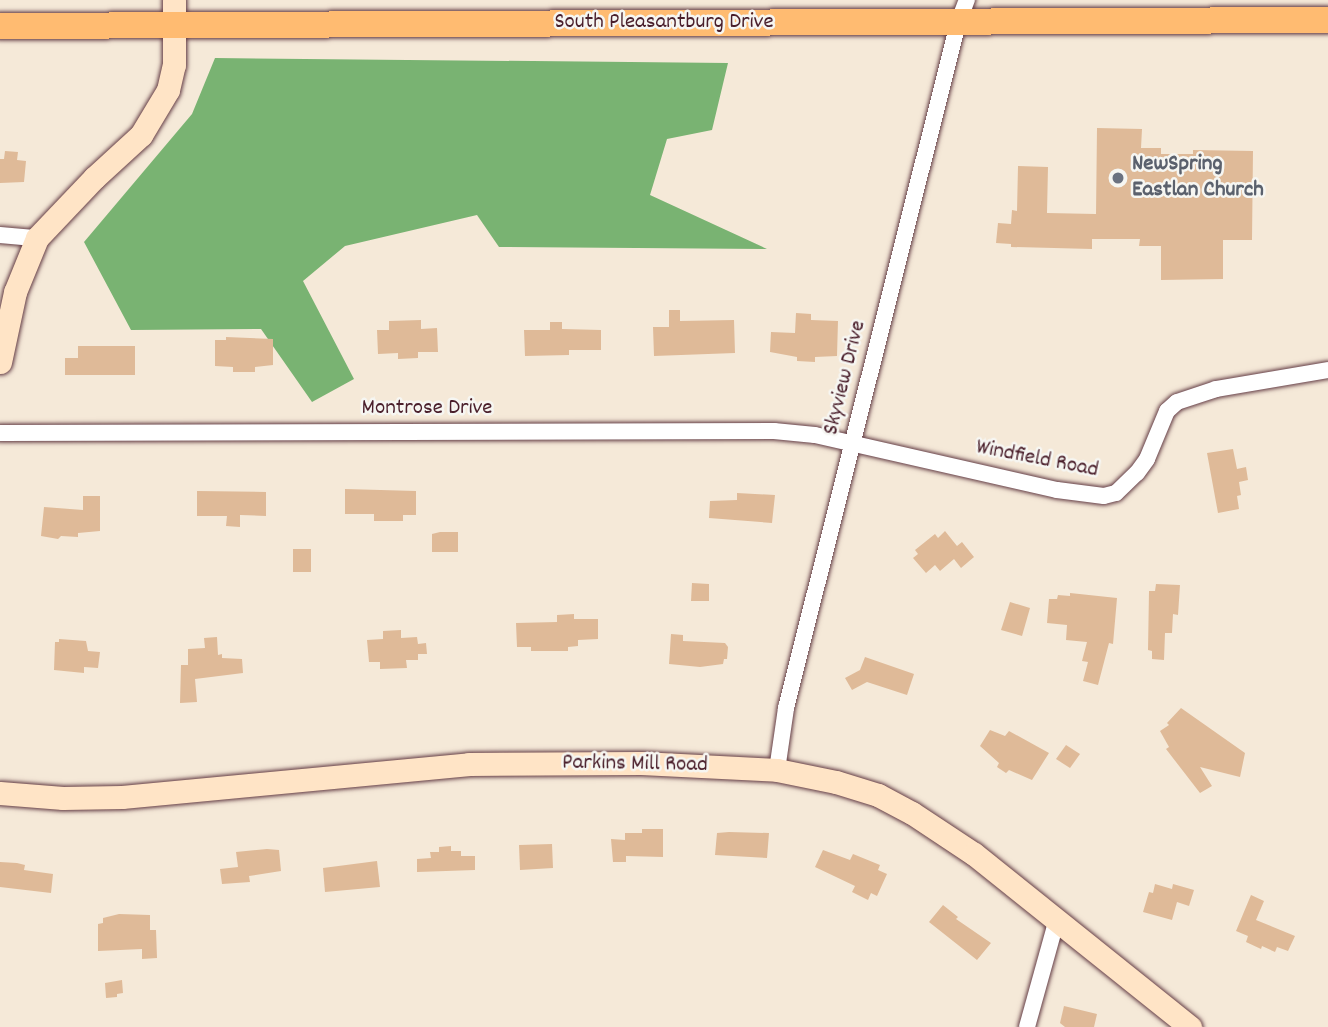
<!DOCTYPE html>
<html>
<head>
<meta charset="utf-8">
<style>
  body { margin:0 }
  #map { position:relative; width:1328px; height:1027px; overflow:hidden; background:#f5e9d8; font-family:Dekko,sans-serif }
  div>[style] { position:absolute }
  .forest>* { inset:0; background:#79b372 }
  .building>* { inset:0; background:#dfba98 }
  .roads { filter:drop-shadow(0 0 2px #643d45) drop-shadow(0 0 2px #643d45) }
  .street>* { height:16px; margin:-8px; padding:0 8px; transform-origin:8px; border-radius:8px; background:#fff }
  .secondary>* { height:23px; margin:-11.5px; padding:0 11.5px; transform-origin:11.5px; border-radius:11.5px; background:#ffe4c6 }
  .primary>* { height:26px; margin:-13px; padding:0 13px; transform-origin:13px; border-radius:13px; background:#ffbb71 }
  .dots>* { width:19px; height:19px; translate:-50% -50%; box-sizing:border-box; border:4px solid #f6f6f2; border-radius:50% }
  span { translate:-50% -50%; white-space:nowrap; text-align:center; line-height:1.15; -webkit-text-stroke:5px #f6f6f2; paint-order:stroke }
  .street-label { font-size:23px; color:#4a1f2b }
  .worship-label { font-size:23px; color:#5b616d; font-weight:700 }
  .left { translate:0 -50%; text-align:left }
</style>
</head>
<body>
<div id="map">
  <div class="forest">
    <i style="clip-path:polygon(215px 58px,728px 63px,712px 130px,667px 139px,650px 195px,767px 249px,499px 247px,477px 215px,345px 246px,303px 281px,354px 379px,312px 402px,261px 329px,131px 330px,84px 242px,192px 114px)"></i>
  </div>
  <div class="building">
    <i style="clip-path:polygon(1097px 128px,1142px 129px,1141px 148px,1161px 148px,1161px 154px,1193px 154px,1193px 150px,1253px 151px,1252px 240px,1223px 240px,1223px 279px,1161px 280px,1161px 246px,1139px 246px,1140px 239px,1092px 239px,1092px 249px,1011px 247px,1011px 244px,996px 243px,998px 223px,1011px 224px,1012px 210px,1017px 211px,1018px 166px,1048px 167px,1047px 213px,1096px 214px)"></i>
    <i style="clip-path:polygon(5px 151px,18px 152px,17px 160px,26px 161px,24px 182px,0 183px,0 159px,4px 159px)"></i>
    <i style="clip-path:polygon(669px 310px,680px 310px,680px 321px,734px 320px,735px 353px,654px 356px,653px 327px,669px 327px)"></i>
    <i style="clip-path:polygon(796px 313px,811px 314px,811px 320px,838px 321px,837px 356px,815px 357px,815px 362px,797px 361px,797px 357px,770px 352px,771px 332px,795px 333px)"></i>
    <i style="clip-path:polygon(421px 320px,421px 329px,437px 328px,438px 352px,418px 352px,418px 358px,398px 359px,398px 353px,378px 354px,377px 330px,389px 330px,389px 321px)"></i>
    <i style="clip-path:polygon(550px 322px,562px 322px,562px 329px,601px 330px,601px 350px,569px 350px,569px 355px,525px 356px,524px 330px,550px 330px)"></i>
    <i style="clip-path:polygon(226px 337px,273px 339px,273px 365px,255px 367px,255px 372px,233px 372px,233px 367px,215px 366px,215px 340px,226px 340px)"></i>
    <i style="clip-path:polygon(78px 346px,135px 346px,135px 375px,65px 375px,65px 358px,78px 358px)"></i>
    <i style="clip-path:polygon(1233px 449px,1237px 469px,1246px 467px,1248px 480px,1239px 482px,1241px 495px,1237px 496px,1239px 509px,1218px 513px,1207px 453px)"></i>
    <i style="clip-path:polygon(345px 489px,416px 491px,416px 515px,403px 515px,403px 521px,374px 521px,374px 514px,345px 514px)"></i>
    <i style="clip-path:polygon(197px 491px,266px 492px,266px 516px,240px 515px,240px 527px,226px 526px,227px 516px,197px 516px)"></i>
    <i style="clip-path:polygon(737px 493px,775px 495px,772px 523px,709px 518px,710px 501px,737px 500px)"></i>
    <i style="clip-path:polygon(83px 496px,100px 496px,100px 531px,78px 533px,78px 537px,61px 536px,58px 539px,41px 536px,44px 507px,83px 510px)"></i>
    <i style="clip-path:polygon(945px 531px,957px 546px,962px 542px,974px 557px,961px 568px,954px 559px,940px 571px,935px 565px,926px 573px,913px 558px,918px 554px,915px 550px,935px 534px,938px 538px)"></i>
    <i style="clip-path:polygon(440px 532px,458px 532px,458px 552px,432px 552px,432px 534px)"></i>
    <i style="clip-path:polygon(293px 549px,311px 549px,311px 572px,293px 572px)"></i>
    <i style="clip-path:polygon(692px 583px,709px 584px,709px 601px,691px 601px)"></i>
    <i style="clip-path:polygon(1156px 584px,1180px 585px,1178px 615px,1173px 614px,1172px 633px,1165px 633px,1164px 660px,1152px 659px,1152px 651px,1148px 650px,1149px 591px,1155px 591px)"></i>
    <i style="clip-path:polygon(1070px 593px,1117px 598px,1113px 644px,1109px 643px,1098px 685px,1083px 681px,1088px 662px,1082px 661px,1087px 642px,1066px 640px,1067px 625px,1047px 623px,1049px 599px,1057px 599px,1058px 595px,1070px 596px)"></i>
    <i style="clip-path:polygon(1010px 602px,1030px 608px,1022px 636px,1001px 630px)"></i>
    <i style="clip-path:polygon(574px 614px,574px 619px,598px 619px,598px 639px,578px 640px,578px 646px,568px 647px,568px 651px,531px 651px,531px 647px,517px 647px,516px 623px,557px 622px,557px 615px)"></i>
    <i style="clip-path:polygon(401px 630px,401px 638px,417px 637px,418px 644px,426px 643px,427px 654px,418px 654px,418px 660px,406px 660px,407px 668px,380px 669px,380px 662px,369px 662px,367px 640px,383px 639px,383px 631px)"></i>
    <i style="clip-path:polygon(671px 634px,683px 635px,683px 641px,725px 643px,728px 647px,727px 659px,724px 659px,723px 664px,700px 667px,669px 664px)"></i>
    <i style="clip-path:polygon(217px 637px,218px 655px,222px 654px,222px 658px,242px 659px,243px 673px,195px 679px,197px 702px,180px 703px,181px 665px,188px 665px,188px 649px,205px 648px,204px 638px)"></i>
    <i style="clip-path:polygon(59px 639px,86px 641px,88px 651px,100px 652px,98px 668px,84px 667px,84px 673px,54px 670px,55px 642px,59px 642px)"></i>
    <i style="clip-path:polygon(865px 657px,914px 674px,907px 695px,867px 682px,852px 690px,845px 678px,860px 670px)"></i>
    <i style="clip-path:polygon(1181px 708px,1245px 753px,1240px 777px,1200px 767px,1212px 786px,1200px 793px,1166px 749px,1169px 747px,1160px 731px,1169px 725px,1167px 723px)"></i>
    <i style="clip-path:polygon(990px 730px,1005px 736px,1009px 731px,1049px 753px,1032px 780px,1009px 770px,1006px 773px,997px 767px,999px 763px,980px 746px)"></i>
    <i style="clip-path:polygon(1066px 745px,1080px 754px,1070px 768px,1056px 759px)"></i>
    <i style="clip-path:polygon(642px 829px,663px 829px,663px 857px,626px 856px,626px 862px,613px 862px,611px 839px,625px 840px,625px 833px,642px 833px)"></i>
    <i style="clip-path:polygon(729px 832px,769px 833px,767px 858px,715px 855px,717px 833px)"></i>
    <i style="clip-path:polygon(552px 844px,553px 868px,520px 870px,519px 845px)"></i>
    <i style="clip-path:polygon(451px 846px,451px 851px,461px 851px,461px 856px,475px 856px,475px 870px,417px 872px,417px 859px,431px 858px,430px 852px,439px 852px,439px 847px)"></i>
    <i style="clip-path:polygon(267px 849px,279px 850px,281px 871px,249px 876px,250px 882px,222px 884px,220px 869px,238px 867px,236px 852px)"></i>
    <i style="clip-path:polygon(823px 850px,850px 860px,853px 854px,880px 865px,878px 870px,887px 874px,877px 896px,871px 893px,868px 900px,852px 892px,855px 886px,815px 867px)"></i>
    <i style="clip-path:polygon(377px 861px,380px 887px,325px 892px,323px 868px)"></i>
    <i style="clip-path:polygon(0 862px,17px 863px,25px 865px,24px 870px,53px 874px,51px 893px,0 887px)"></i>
    <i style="clip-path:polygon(1155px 884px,1172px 889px,1173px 884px,1194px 890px,1189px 906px,1177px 902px,1172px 920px,1143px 912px,1149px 892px,1153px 893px)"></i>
    <i style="clip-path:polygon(1251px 895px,1264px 901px,1256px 920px,1295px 936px,1288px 951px,1277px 947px,1275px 952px,1262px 946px,1261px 949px,1246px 942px,1248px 936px,1236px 931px)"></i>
    <i style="clip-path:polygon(943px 905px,958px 917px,956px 919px,991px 943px,977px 960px,929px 922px)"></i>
    <i style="clip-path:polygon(119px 914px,150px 915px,150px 930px,156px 930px,157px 958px,142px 959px,142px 949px,98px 951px,98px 924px,103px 923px,103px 918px)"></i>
    <i style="clip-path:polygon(122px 980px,123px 993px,117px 994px,117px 997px,106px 998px,105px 983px)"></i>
    <i style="clip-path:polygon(1064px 1006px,1097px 1014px,1094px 1027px,1065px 1027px,1060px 1023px)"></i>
  </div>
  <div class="roads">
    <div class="street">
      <i style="left:0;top:235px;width:37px;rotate:5deg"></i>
      <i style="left:0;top:433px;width:774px;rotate:-0.15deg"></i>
      <i style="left:774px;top:431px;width:41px;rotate:5.6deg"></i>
      <i style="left:815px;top:435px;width:248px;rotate:12.8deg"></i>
      <i style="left:1057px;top:490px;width:47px;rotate:7.3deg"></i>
      <i style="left:1104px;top:496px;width:12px;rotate:-14deg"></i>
      <i style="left:1116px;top:493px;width:29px;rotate:-44deg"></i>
      <i style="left:1137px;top:473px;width:17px;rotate:-54deg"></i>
      <i style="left:1147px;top:459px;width:52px;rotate:-67.4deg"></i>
      <i style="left:1167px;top:411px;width:13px;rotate:-42deg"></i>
      <i style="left:1177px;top:402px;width:41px;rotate:-18.4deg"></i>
      <i style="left:1216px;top:389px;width:114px;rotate:-9.6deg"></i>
      <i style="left:777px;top:770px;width:63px;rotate:-81.7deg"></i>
      <i style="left:786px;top:708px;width:706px;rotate:-75.9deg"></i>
      <i style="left:958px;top:23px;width:25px;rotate:-69deg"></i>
      <i style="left:1027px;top:1027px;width:112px;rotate:-74.5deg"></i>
    </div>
    <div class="secondary">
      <i style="left:0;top:362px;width:72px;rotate:-77.9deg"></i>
      <i style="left:15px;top:292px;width:58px;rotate:-67.8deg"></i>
      <i style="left:37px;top:238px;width:83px;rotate:-46.5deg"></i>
      <i style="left:94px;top:178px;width:64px;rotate:-42.5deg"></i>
      <i style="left:141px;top:135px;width:52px;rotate:-59deg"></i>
      <i style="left:168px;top:90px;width:26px;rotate:-77deg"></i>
      <i style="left:174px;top:65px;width:65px;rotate:-90deg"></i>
      <i style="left:0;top:793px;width:63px;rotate:4.5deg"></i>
      <i style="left:63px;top:798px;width:59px;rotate:-1deg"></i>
      <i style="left:122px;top:797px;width:349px;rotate:-5.4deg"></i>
      <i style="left:469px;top:764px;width:172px;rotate:-0.3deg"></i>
      <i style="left:641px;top:763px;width:136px;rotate:2.9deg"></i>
      <i style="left:777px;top:770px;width:60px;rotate:11.5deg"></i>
      <i style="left:836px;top:782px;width:44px;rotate:17.2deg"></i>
      <i style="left:878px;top:795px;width:38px;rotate:28deg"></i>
      <i style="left:912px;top:813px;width:74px;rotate:33.5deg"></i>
      <i style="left:974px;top:854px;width:277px;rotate:38.7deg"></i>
    </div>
    <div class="primary">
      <i style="left:0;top:26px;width:1328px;rotate:-0.26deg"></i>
    </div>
  </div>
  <div class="dots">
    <i style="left:1118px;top:178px;background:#6b7280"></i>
  </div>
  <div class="street-label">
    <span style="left:664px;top:23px">South Pleasantburg Drive</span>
    <span style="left:846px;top:378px;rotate:-76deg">Skyview Drive</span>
    <span style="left:427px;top:409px">Montrose Drive</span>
    <span style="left:1037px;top:460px;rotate:11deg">Windfield Road</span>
    <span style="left:635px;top:765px;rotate:1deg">Parkins Mill Road</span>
  </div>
  <div class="worship-label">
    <span class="left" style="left:1132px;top:178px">NewSpring<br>Eastlan Church</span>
  </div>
</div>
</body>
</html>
